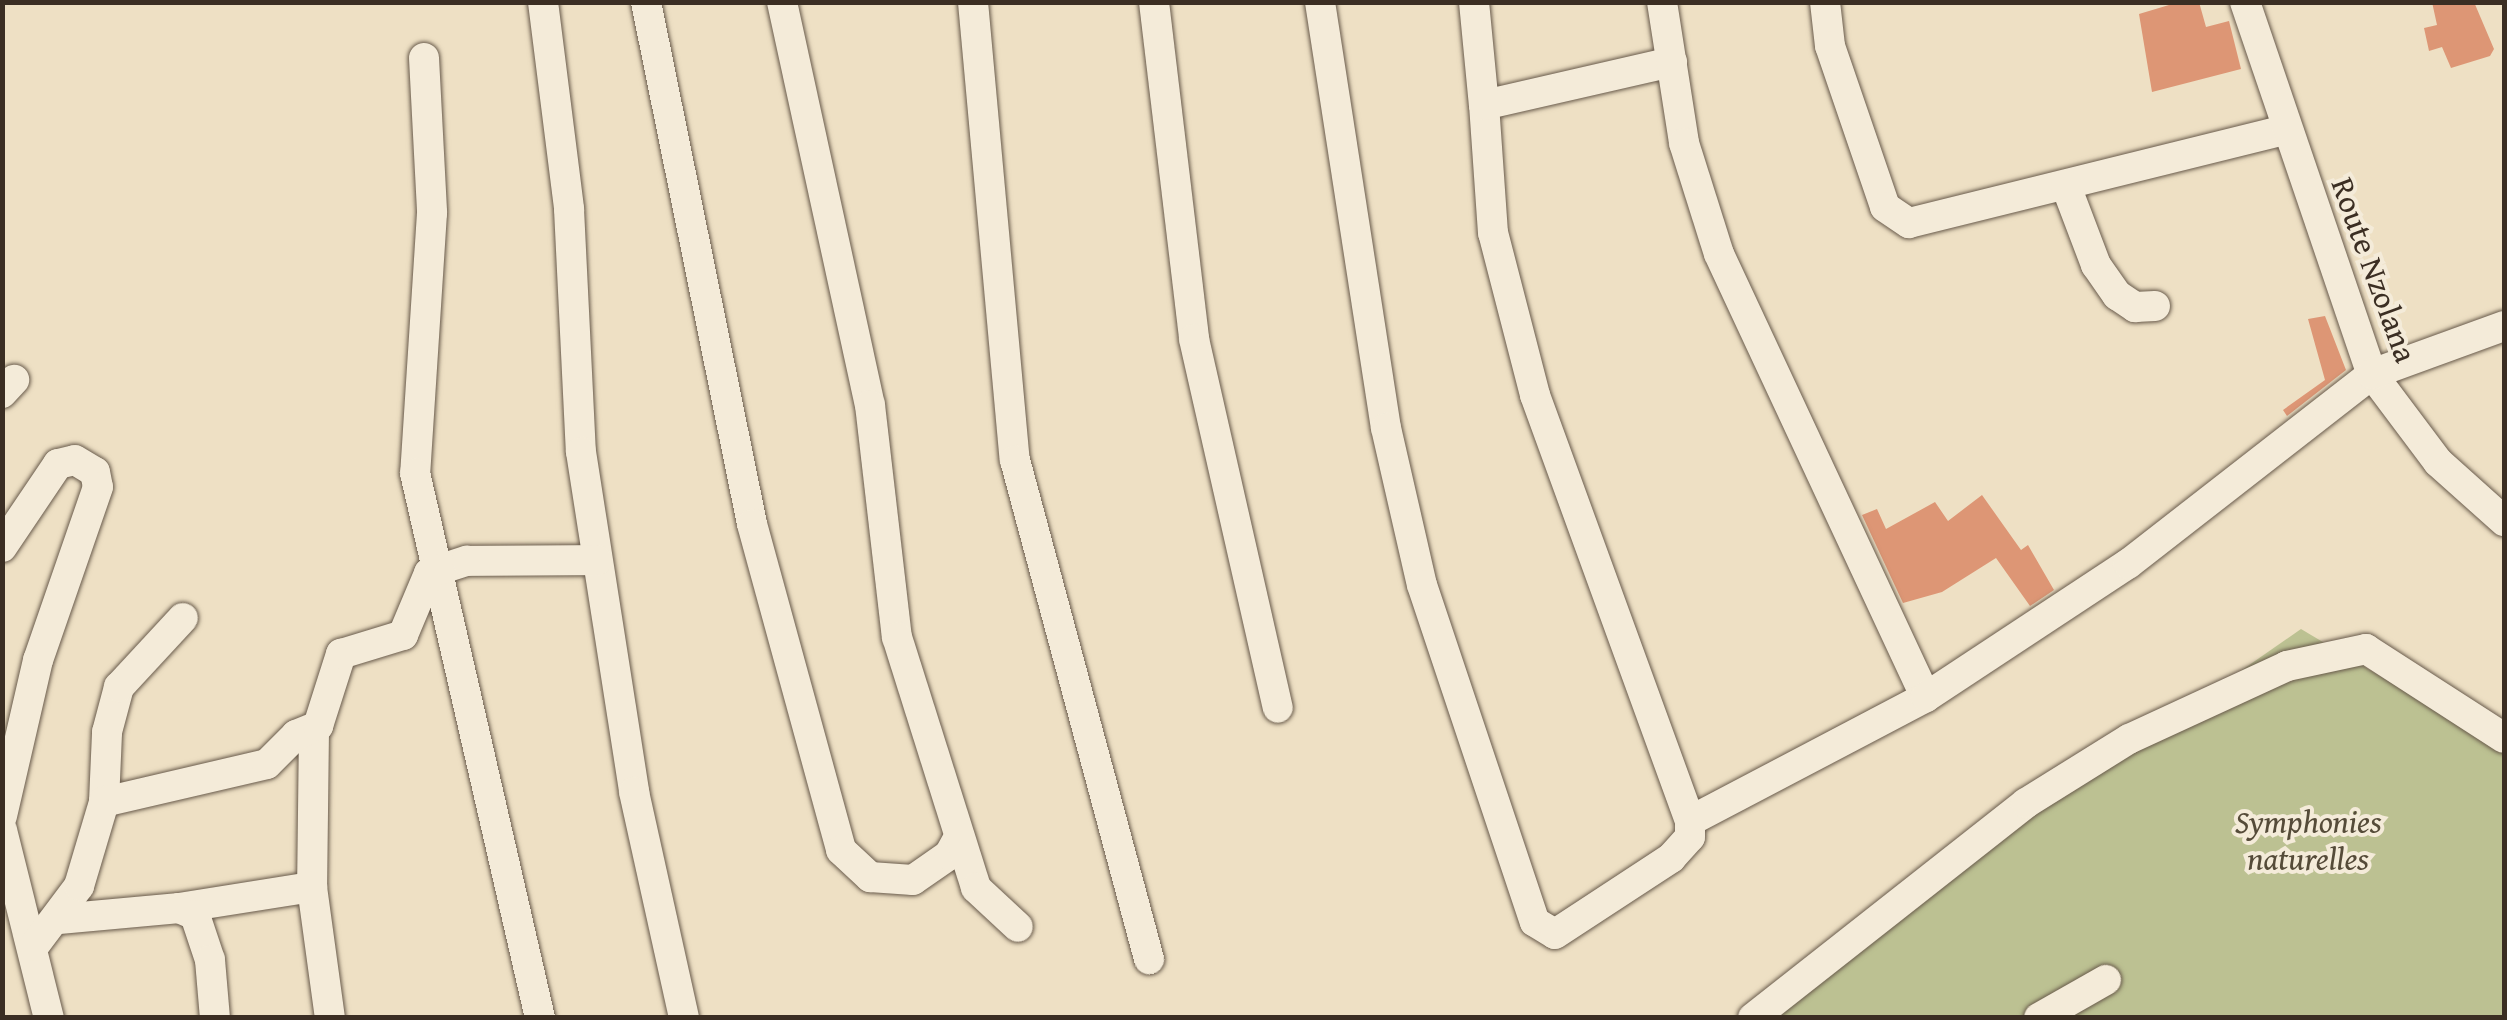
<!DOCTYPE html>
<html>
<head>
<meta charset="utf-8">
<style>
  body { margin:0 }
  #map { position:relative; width:2507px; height:1020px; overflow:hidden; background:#eee0c4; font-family:"Gentium Book Plus",serif }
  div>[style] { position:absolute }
  .green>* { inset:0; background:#bcc192 }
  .building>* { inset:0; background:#dd9675 }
  .roads { filter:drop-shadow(0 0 2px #685a4b) drop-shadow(0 0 2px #685a4b) }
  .minor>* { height:30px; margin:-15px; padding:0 15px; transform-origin:15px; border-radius:15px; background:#f4ebd9 }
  span { translate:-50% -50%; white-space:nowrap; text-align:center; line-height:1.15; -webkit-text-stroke:8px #f4ebd9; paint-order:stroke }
  .street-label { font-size:32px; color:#3b2e23 }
  .park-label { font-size:32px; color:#554b39; font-style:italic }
  .frame { position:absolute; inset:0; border:5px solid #3b2e23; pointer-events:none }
</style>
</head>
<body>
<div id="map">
  <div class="green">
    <i style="clip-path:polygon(2301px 629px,2504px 750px,2504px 1017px,1742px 1018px)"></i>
  </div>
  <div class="building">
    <i style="clip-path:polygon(2179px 2px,2199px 2px,2206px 27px,2229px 21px,2241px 69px,2152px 92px,2139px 14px)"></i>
    <i style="clip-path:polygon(2432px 2px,2474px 2px,2494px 49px,2490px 56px,2451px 68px,2442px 47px,2429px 51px,2424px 28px,2437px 25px)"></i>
    <i style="clip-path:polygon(2325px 316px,2346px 370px,2287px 416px,2283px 410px,2325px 380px,2308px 319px)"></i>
    <i style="clip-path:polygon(1982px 495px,2021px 550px,2028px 545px,2054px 590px,2030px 606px,1996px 558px,1942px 592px,1903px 603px,1862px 515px,1877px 509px,1886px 529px,1935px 502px,1948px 521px)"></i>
  </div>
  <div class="roads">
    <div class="minor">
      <i style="left:543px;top:2px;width:209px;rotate:82.8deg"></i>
      <i style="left:569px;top:209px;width:243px;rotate:87.2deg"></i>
      <i style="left:581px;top:452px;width:344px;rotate:81.1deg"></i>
      <i style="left:634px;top:792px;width:231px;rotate:77.5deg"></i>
      <i style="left:646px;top:2px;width:533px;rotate:78.52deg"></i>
      <i style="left:752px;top:524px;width:338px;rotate:74.7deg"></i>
      <i style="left:841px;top:850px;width:40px;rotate:43deg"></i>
      <i style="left:870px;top:877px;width:43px;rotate:4deg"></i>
      <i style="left:913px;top:880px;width:44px;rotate:-34.8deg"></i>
      <i style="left:949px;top:855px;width:21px;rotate:-61deg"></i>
      <i style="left:782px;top:2px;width:412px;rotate:77.7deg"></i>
      <i style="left:870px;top:405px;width:234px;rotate:83.4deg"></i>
      <i style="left:897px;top:637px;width:263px;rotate:72.5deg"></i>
      <i style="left:976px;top:888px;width:57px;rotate:42.9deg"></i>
      <i style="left:973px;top:2px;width:460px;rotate:84.8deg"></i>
      <i style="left:1015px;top:460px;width:517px;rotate:74.97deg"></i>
      <i style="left:1154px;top:2px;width:339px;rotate:83.2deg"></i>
      <i style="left:1194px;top:339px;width:378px;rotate:77.2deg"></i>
      <i style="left:1320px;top:2px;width:431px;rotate:81.2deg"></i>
      <i style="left:1386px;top:428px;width:161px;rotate:77.1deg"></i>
      <i style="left:1422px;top:585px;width:355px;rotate:71.5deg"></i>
      <i style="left:1535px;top:922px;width:23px;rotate:31deg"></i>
      <i style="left:1555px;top:934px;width:139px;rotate:-33.2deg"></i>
      <i style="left:1671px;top:858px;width:28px;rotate:-48deg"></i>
      <i style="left:1690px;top:837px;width:16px;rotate:-90deg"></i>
      <i style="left:1690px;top:821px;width:453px;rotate:-110deg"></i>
      <i style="left:1535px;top:395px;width:167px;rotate:-104.5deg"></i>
      <i style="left:1493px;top:233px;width:128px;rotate:-94deg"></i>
      <i style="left:1484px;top:105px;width:193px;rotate:-12.9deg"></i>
      <i style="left:1474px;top:2px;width:103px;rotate:84.5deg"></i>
      <i style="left:1662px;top:2px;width:143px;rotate:81.1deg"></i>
      <i style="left:1684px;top:143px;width:116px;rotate:72.5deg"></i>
      <i style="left:1719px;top:254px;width:489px;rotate:65deg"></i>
      <i style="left:1825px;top:2px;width:44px;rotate:83.5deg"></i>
      <i style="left:1830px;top:46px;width:170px;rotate:71.1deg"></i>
      <i style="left:1885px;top:207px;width:29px;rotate:34deg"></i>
      <i style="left:1909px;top:223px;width:388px;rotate:-13.9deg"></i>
      <i style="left:2245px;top:2px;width:393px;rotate:71.2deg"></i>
      <i style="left:2372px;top:374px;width:110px;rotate:53.1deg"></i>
      <i style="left:2438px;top:462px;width:89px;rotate:41.8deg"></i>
      <i style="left:424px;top:58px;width:155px;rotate:87deg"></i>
      <i style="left:432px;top:213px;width:261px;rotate:93.7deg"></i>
      <i style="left:415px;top:473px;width:559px;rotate:77.08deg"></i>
      <i style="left:2066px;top:186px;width:85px;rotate:69.2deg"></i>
      <i style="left:2096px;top:265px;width:37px;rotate:55deg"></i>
      <i style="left:2117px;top:295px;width:22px;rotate:34deg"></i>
      <i style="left:2135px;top:307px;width:20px;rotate:-3deg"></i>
      <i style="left:2px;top:393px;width:18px;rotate:-47deg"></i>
      <i style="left:2px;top:547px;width:100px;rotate:-56deg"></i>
      <i style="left:58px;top:464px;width:17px;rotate:-13deg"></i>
      <i style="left:75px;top:460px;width:23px;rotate:31deg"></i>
      <i style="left:95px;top:472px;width:15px;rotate:79deg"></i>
      <i style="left:98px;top:487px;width:183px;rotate:109.1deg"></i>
      <i style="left:38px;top:660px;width:160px;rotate:103deg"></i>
      <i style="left:314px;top:730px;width:157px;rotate:90.7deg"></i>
      <i style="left:312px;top:887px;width:132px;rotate:82.2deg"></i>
      <i style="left:104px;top:802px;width:70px;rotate:-87.5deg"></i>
      <i style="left:107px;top:732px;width:47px;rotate:-75.1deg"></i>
      <i style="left:119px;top:687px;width:94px;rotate:-47.2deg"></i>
      <i style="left:1690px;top:821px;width:267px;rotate:-27.7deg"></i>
      <i style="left:1926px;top:697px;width:242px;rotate:-33.4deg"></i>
      <i style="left:2128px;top:564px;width:309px;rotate:-37.9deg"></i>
      <i style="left:2372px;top:374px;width:140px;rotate:-20deg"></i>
      <i style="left:2px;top:830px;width:194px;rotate:76deg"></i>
      <i style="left:179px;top:908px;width:135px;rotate:-9deg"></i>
      <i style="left:59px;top:919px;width:121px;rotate:-5.2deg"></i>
      <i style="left:179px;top:908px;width:17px;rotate:24deg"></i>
      <i style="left:195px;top:915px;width:47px;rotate:71.6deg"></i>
      <i style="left:210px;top:960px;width:58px;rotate:85.1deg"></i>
      <i style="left:34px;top:946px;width:75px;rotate:-53.1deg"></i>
      <i style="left:79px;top:886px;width:88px;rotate:-73.4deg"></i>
      <i style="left:104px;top:802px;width:167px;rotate:-13.1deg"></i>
      <i style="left:267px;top:764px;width:41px;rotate:-45deg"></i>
      <i style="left:296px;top:735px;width:24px;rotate:-22deg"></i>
      <i style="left:318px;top:726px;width:76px;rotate:-72.3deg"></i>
      <i style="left:341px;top:654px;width:65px;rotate:-17deg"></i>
      <i style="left:403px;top:635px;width:67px;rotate:-67.2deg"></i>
      <i style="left:429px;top:573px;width:40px;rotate:-18deg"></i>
      <i style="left:467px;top:561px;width:130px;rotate:-0.4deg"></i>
      <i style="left:1753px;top:1018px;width:347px;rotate:-38.2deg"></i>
      <i style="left:2026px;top:803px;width:121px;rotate:-31.9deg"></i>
      <i style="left:2129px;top:739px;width:174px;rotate:-24.8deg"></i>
      <i style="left:2287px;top:666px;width:81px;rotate:-12.1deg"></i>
      <i style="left:2366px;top:649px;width:164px;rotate:32.8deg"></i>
      <i style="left:2039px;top:1018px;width:77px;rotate:-29.6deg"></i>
    </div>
  </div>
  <div class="street-label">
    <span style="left:2374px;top:270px;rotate:70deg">Route Nzolana</span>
  </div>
  <div class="park-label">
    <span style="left:2308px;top:841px">Symphonies<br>naturelles</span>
  </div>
  <div class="frame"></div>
</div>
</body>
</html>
